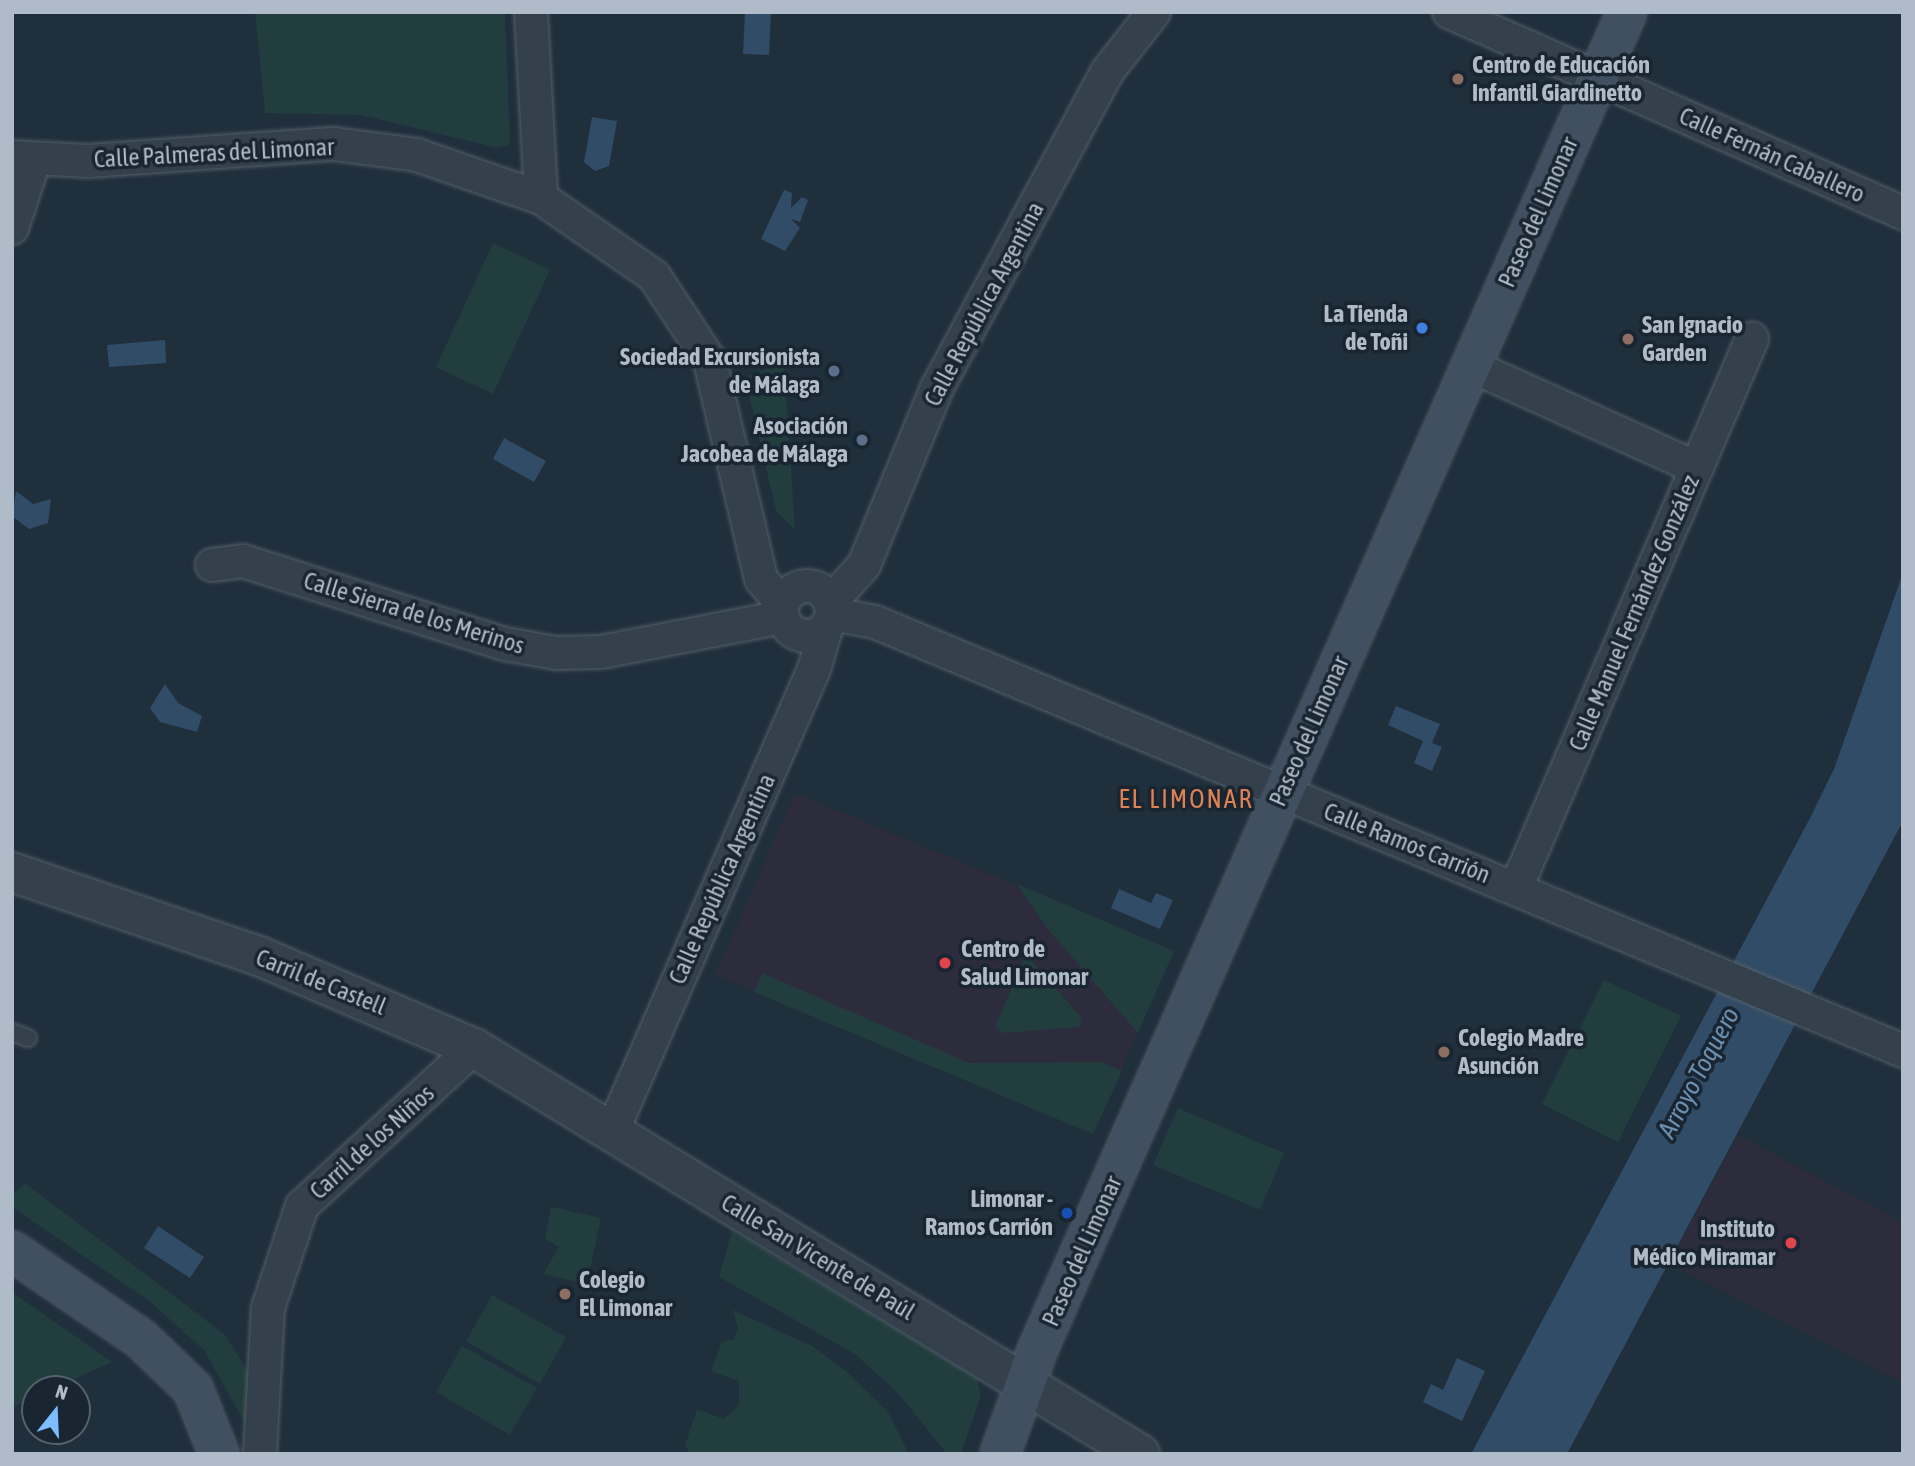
<!DOCTYPE html>
<html>
<head>
<meta charset="utf-8">
<style>
  body { margin:0 }
  #map { position:relative; width:1915px; height:1466px; overflow:hidden; background:#202f3c; font-family:"Asap Condensed",sans-serif }
  div>[style] { position:absolute }
  .medical>* { inset:0; background:#2d2c3d }
  .green>* { inset:0; background:#223d3d }
  .water>* { inset:0; background:#314c66 }
  .roads { filter:drop-shadow(0 0 2px #525e6a) drop-shadow(0 0 2px #525e6a) }
  .service>* { height:16px; margin:-8px; padding:0 8px; transform-origin:8px; border-radius:8px; background:#34404c }
  .minor>* { height:32px; margin:-16px; padding:0 16px; transform-origin:16px; border-radius:16px; background:#34404c }
  .minor>.ring { margin:-16px; padding:0; box-sizing:content-box; background:none; border:32px solid #34404c; border-radius:50% }
  .tertiary>* { height:38px; margin:-19px; padding:0 19px; transform-origin:19px; border-radius:19px; background:#34404c }
  .secondary>* { height:38px; margin:-19px; padding:0 19px; transform-origin:19px; border-radius:19px; background:#415060 }
  .dots>* { width:19px; height:19px; translate:-50% -50%; box-sizing:border-box; border:4px solid #192531; border-radius:50% }
  span { translate:-50% -50%; white-space:nowrap; text-align:center; line-height:1.15; -webkit-text-stroke:7px #192531; paint-order:stroke }
  .poi-label { font-size:24px; color:#afbbc8; font-weight:700 }
  .left { translate:0 -50%; text-align:left }
  .right { translate:-100% -50%; text-align:right }
  .street-label { font-size:24px; color:#afbbc8 }
  .neighbourhood-label { font-size:26px; color:#de8254; letter-spacing:2px }
  .water-label { font-size:26px; color:#6c8faf; font-style:italic }
  .frame { position:absolute; inset:0; border:14px solid #afbbc8; pointer-events:none }
  .north { position:absolute; left:21px; top:1375px; width:70px; height:70px; box-sizing:border-box; background:#192531; border:2px solid #55616d; border-radius:50%; rotate:18deg; font-size:19px; font-weight:700; line-height:28px; text-align:center; color:#afbbc8 }
  .north::after { content:''; display:block; margin:auto; width:24px; height:32px; background:#7dbcff; clip-path:polygon(50% 0,100% 100%,50% 72%,0 100%) }
</style>
</head>
<body>
<div id="map">
  <div class="medical">
    <i style="clip-path:polygon(795px 793px,1174px 951px,1093px 1134px,715px 975px)"></i>
    <i style="clip-path:polygon(1738px 1135px,1903px 1223px,1903px 1383px,1669px 1263px)"></i>
  </div>
  <div class="green">
    <i style="clip-path:polygon(255px 12px,505px 12px,510px 144px,498px 148px,361px 115px,265px 113px)"></i>
    <i style="clip-path:polygon(493px 243px,550px 270px,493px 394px,436px 367px)"></i>
    <i style="clip-path:polygon(784px 363px,795px 530px,776px 511px,745px 377px)"></i>
    <i style="clip-path:polygon(1017px 884px,1174px 951px,1138px 1033px,1047px 928px)"></i>
    <i style="clip-path:polygon(1026px 954px,1081px 1017px,1080px 1027px,1003px 1033px,995px 1027px)"></i>
    <i style="clip-path:polygon(762px 973px,969px 1063px,1101px 1062px,1122px 1071px,1093px 1134px,754px 992px)"></i>
    <i style="clip-path:polygon(1604px 980px,1681px 1016px,1618px 1142px,1542px 1104px)"></i>
    <i style="clip-path:polygon(1178px 1108px,1284px 1153px,1260px 1210px,1153px 1165px)"></i>
    <i style="clip-path:polygon(25px 1183px,224px 1334px,250px 1374px,249px 1430px,204px 1350px,148px 1300px,12px 1207px,12px 1195px)"></i>
    <i style="clip-path:polygon(551px 1207px,601px 1218px,587px 1284px,543px 1274px,559px 1247px,545px 1239px)"></i>
    <i style="clip-path:polygon(732px 1231px,976px 1377px,981px 1395px,961px 1454px,947px 1454px,898px 1393px,855px 1354px,719px 1277px)"></i>
    <i style="clip-path:polygon(12px 1292px,112px 1362px,53px 1389px,35px 1389px,35px 1397px,12px 1408px)"></i>
    <i style="clip-path:polygon(492px 1295px,566px 1337px,540px 1384px,466px 1341px)"></i>
    <i style="clip-path:polygon(733px 1310px,812px 1346px,845px 1370px,888px 1412px,909px 1454px,691px 1454px,685px 1445px,697px 1409px,724px 1419px,739px 1405px,739px 1381px,711px 1371px,722px 1342px,734px 1339px,738px 1328px)"></i>
    <i style="clip-path:polygon(462px 1346px,537px 1388px,510px 1435px,436px 1392px)"></i>
  </div>
  <div class="water">
    <i style="clip-path:polygon(745px 12px,771px 12px,769px 55px,743px 54px)"></i>
    <i style="clip-path:polygon(592px 117px,617px 121px,609px 166px,595px 171px,584px 162px)"></i>
    <i style="clip-path:polygon(784px 190px,792px 193px,791px 208px,802px 197px,808px 200px,800px 222px,791px 219px,800px 228px,785px 251px,761px 239px)"></i>
    <i style="clip-path:polygon(165px 340px,166px 363px,109px 367px,107px 345px)"></i>
    <i style="clip-path:polygon(504px 438px,546px 461px,534px 482px,493px 459px)"></i>
    <i style="clip-path:polygon(16px 491px,33px 504px,51px 499px,48px 523px,29px 529px,12px 516px)"></i>
    <i style="clip-path:polygon(1903px 573px,1903px 821px,1567px 1454px,1471px 1454px,1809px 820px,1834px 769px)"></i>
    <i style="clip-path:polygon(165px 684px,178px 703px,202px 716px,197px 732px,160px 722px,150px 708px)"></i>
    <i style="clip-path:polygon(1396px 706px,1440px 724px,1432px 743px,1442px 747px,1432px 771px,1414px 763px,1423px 741px,1388px 725px)"></i>
    <i style="clip-path:polygon(1119px 889px,1151px 903px,1156px 893px,1173px 900px,1160px 929px,1111px 908px)"></i>
    <i style="clip-path:polygon(158px 1226px,204px 1257px,190px 1278px,144px 1248px)"></i>
    <i style="clip-path:polygon(1457px 1358px,1485px 1371px,1462px 1421px,1423px 1402px,1431px 1384px,1443px 1390px)"></i>
  </div>
  <div class="roads">
    <div class="service">
      <i style="left:12px;top:1032px;width:17px;rotate:21deg"></i>
    </div>
    <div class="minor">
      <i style="left:531px;top:12px;width:186px;rotate:86.9deg"></i>
      <i style="left:1449px;top:12px;width:497px;rotate:23.9deg"></i>
      <i style="left:12px;top:157px;width:76px;rotate:3deg"></i>
      <i style="left:88px;top:161px;width:247px;rotate:-4deg"></i>
      <i style="left:334px;top:144px;width:84px;rotate:7.5deg"></i>
      <i style="left:417px;top:155px;width:131px;rotate:19.1deg"></i>
      <i style="left:541px;top:198px;width:137px;rotate:34.6deg"></i>
      <i style="left:654px;top:276px;width:102px;rotate:56.6deg"></i>
      <i style="left:710px;top:361px;width:224px;rotate:76.8deg"></i>
      <i style="left:761px;top:579px;width:33px;rotate:50deg"></i>
      <i style="left:12px;top:228px;width:71px;rotate:-71.8deg"></i>
      <i style="left:1469px;top:365px;width:250px;rotate:24.3deg"></i>
      <i style="left:212px;top:565px;width:31px;rotate:-7deg"></i>
      <i style="left:243px;top:561px;width:275px;rotate:17.6deg"></i>
      <i style="left:505px;top:644px;width:52px;rotate:10deg"></i>
      <i style="left:556px;top:653px;width:45px;rotate:-1.3deg"></i>
      <i style="left:601px;top:652px;width:184px;rotate:-10.9deg"></i>
      <i class="ring" style="left:782px;top:586px;width:18px;height:18px"></i>
      <i style="left:830px;top:603px;width:51px;rotate:-48.2deg"></i>
      <i style="left:864px;top:565px;width:191px;rotate:-67.6deg"></i>
      <i style="left:937px;top:388px;width:359px;rotate:-61.7deg"></i>
      <i style="left:1107px;top:72px;width:76px;rotate:-51.9deg"></i>
      <i style="left:832px;top:614px;width:44px;rotate:10.5deg"></i>
      <i style="left:875px;top:622px;width:1114px;rotate:22.65deg"></i>
      <i style="left:1516px;top:888px;width:598px;rotate:-66.74deg"></i>
      <i style="left:612px;top:1132px;width:505px;rotate:-66.43deg"></i>
      <i style="left:814px;top:669px;width:46px;rotate:-73.5deg"></i>
      <i style="left:260px;top:1454px;width:146px;rotate:-86.9deg"></i>
      <i style="left:268px;top:1308px;width:108px;rotate:-71.6deg"></i>
      <i style="left:302px;top:1206px;width:234px;rotate:-42.6deg"></i>
    </div>
    <div class="tertiary">
      <i style="left:12px;top:872px;width:261px;rotate:18.8deg"></i>
      <i style="left:259px;top:956px;width:234px;rotate:23.2deg"></i>
      <i style="left:474px;top:1048px;width:780px;rotate:31.37deg"></i>
    </div>
    <div class="secondary">
      <i style="left:12px;top:1251px;width:156px;rotate:34.3deg"></i>
      <i style="left:141px;top:1339px;width:72px;rotate:43.9deg"></i>
      <i style="left:193px;top:1389px;width:70px;rotate:68.2deg"></i>
      <i style="left:1000px;top:1454px;width:109px;rotate:-70.2deg"></i>
      <i style="left:1037px;top:1351px;width:1463px;rotate:-66.22deg"></i>
    </div>
  </div>
  <div class="dots">
    <i style="left:1458px;top:79px;background:#8d6e63"></i>
    <i style="left:1422px;top:328px;background:#3f7fe0"></i>
    <i style="left:1628px;top:339px;background:#8d6e63"></i>
    <i style="left:834px;top:371px;background:#5c6f8a"></i>
    <i style="left:862px;top:440px;background:#5c6f8a"></i>
    <i style="left:945px;top:963px;background:#e0444e"></i>
    <i style="left:1444px;top:1052px;background:#8d6e63"></i>
    <i style="left:1067px;top:1213px;background:#1a4fb4"></i>
    <i style="left:1791px;top:1243px;background:#e0444e"></i>
    <i style="left:565px;top:1294px;background:#8d6e63"></i>
  </div>
  <div class="poi-label">
    <span class="left" style="left:1472px;top:79px">Centro de Educación<br>Infantil Giardinetto</span>
    <span class="right" style="left:1408px;top:328px">La Tienda<br>de Toñi</span>
    <span class="left" style="left:1642px;top:339px">San Ignacio<br>Garden</span>
    <span class="right" style="left:820px;top:371px">Sociedad Excursionista<br>de Málaga</span>
    <span class="right" style="left:848px;top:440px">Asociación<br>Jacobea de Málaga</span>
    <span class="left" style="left:961px;top:963px">Centro de<br>Salud Limonar</span>
    <span class="left" style="left:1458px;top:1052px">Colegio Madre<br>Asunción</span>
    <span class="right" style="left:1053px;top:1213px">Limonar -<br>Ramos Carrión</span>
    <span class="right" style="left:1775px;top:1243px">Instituto<br>Médico Miramar</span>
    <span class="left" style="left:579px;top:1294px">Colegio<br>El Limonar</span>
  </div>
  <div class="street-label">
    <span style="left:214px;top:153px;rotate:-3deg">Calle Palmeras del Limonar</span>
    <span style="left:1772px;top:155px;rotate:24deg">Calle Fernán Caballero</span>
    <span style="left:1538px;top:212px;rotate:-66deg">Paseo del Limonar</span>
    <span style="left:984px;top:304px;rotate:-62deg">Calle República Argentina</span>
    <span style="left:414px;top:613px;rotate:17deg">Calle Sierra de los Merinos</span>
    <span style="left:1634px;top:613px;rotate:-67deg">Calle Manuel Fernández González</span>
    <span style="left:1309px;top:731px;rotate:-66deg">Paseo del Limonar</span>
    <span style="left:1407px;top:843px;rotate:22deg">Calle Ramos Carrión</span>
    <span style="left:722px;top:879px;rotate:-66deg">Calle República Argentina</span>
    <span style="left:321px;top:982px;rotate:22deg">Carril de Castell</span>
    <span style="left:372px;top:1142px;rotate:-42deg">Carril de los Niños</span>
    <span style="left:1082px;top:1251px;rotate:-66deg">Paseo del Limonar</span>
    <span style="left:818px;top:1257px;rotate:31deg">Calle San Vicente de Paúl</span>
  </div>
  <div class="neighbourhood-label">
    <span style="left:1186px;top:800px">EL LIMONAR</span>
  </div>
  <div class="water-label">
    <span style="left:1699px;top:1073px;rotate:-62deg">Arroyo Toquero</span>
  </div>
  <div class="frame"></div>
  <div class="north">N</div>
</div>
</body>
</html>
